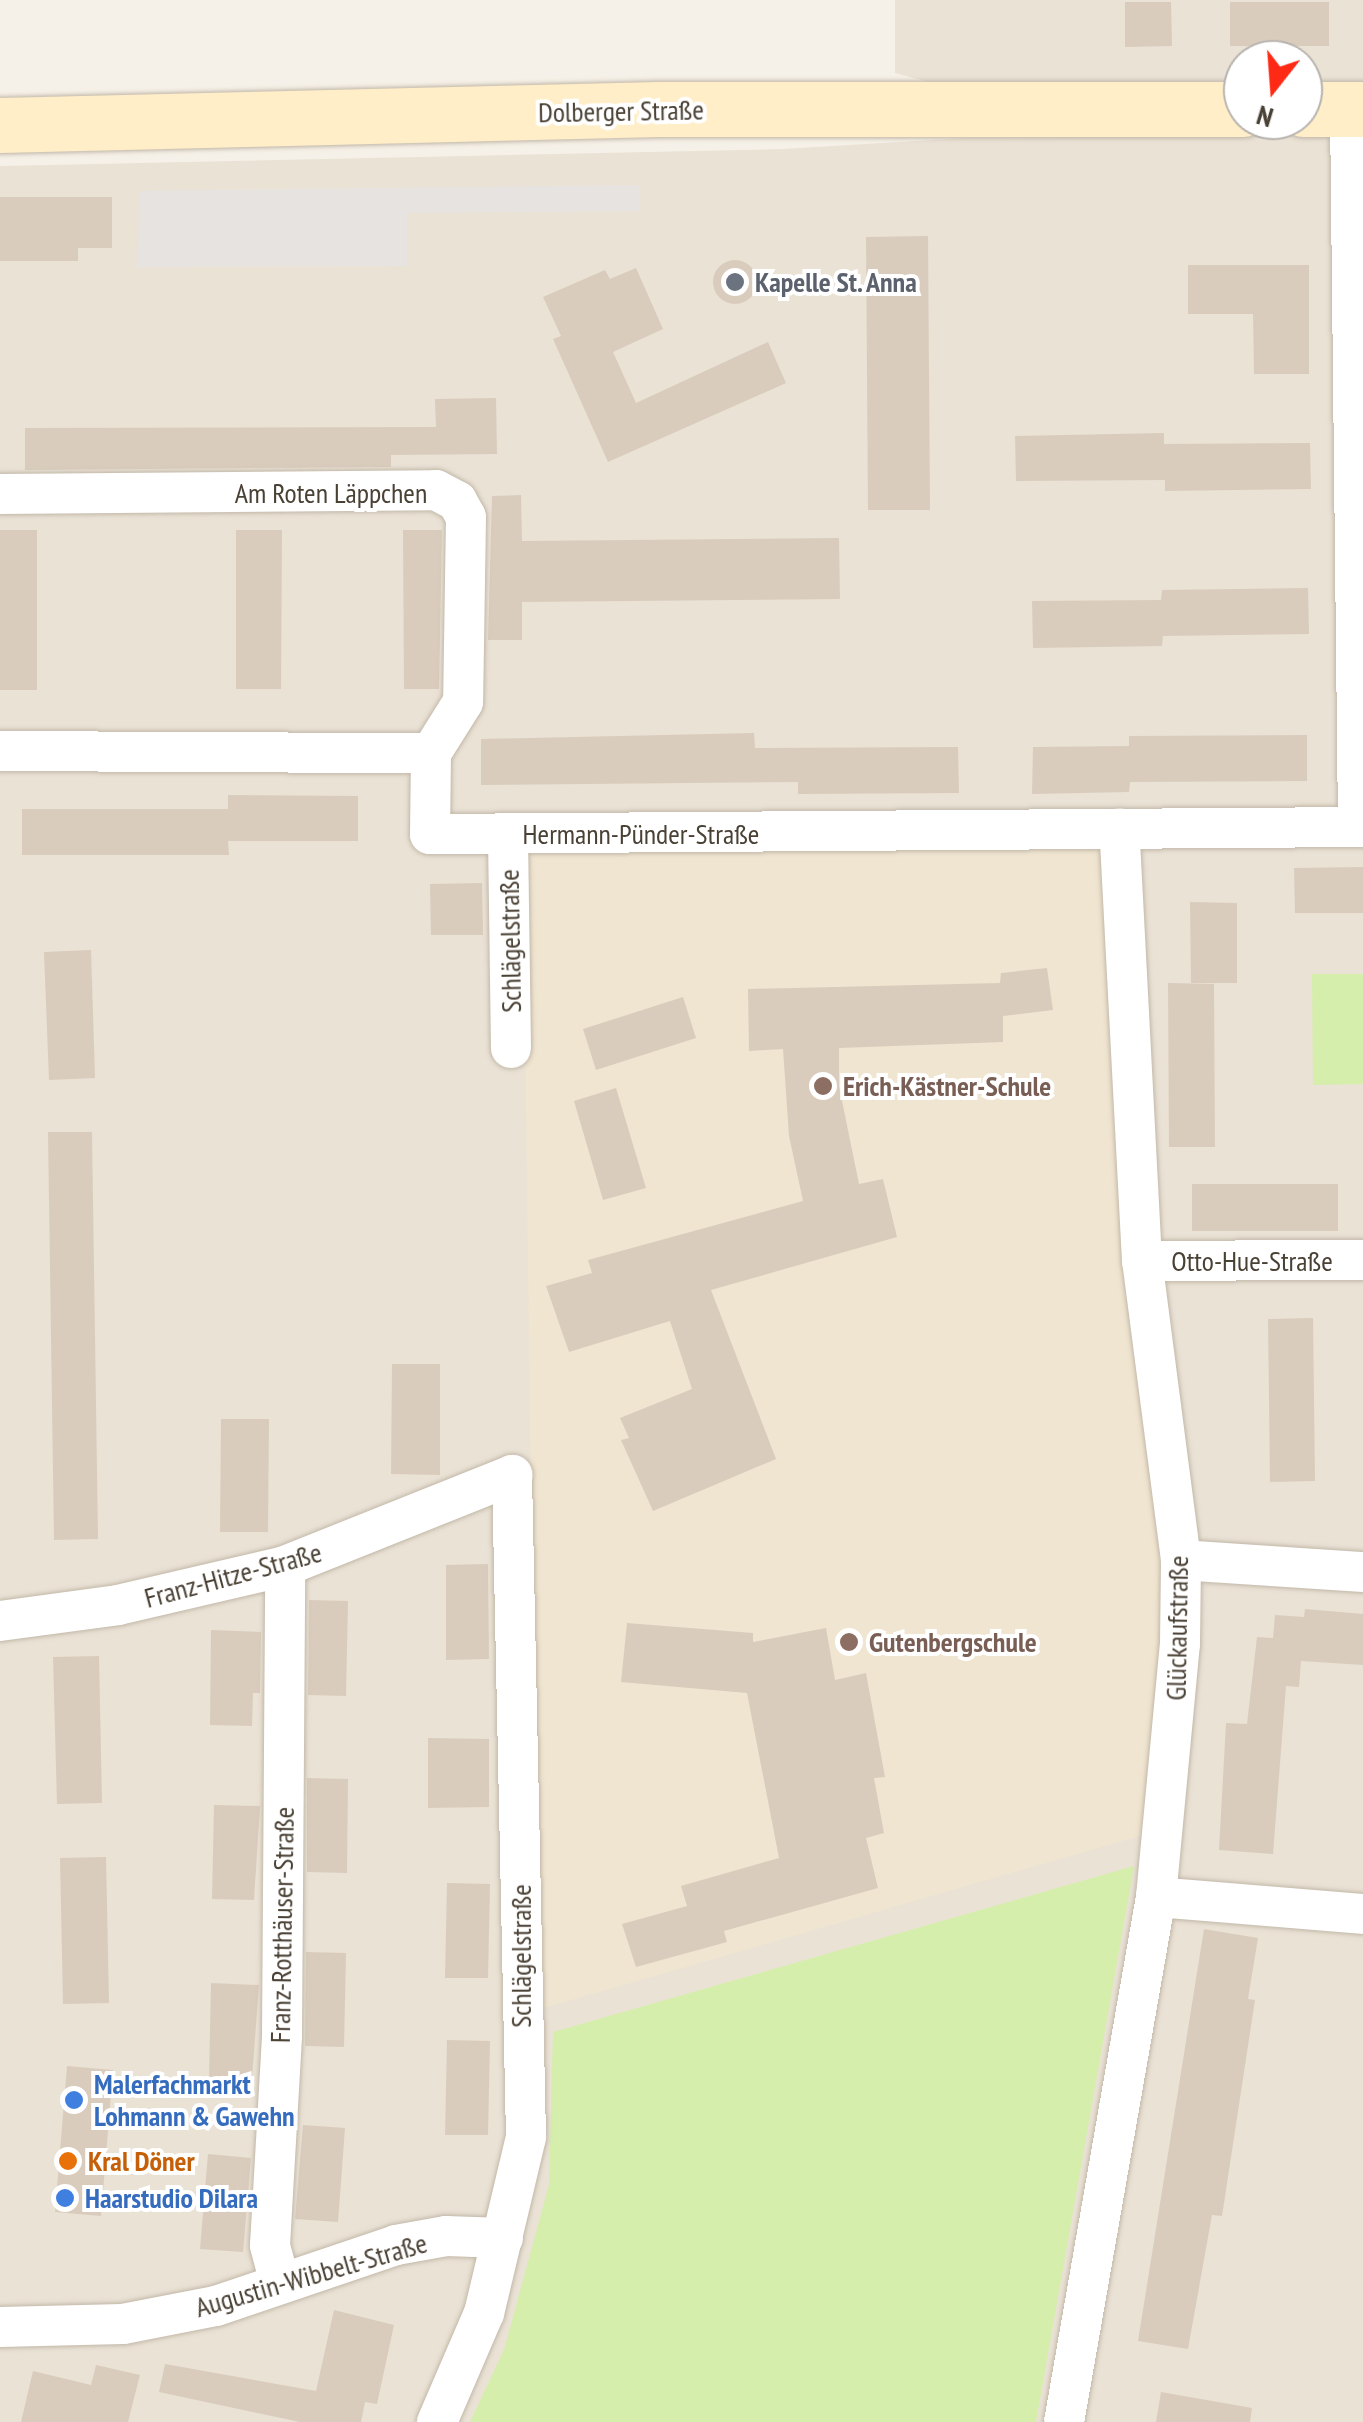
<!DOCTYPE html>
<html>
<head>
<meta charset="utf-8">
<style>
  body { margin:0 }
  #map { position:relative; width:1363px; height:2422px; overflow:hidden; background:#f6f1e8; font-family:"PT Sans Narrow",sans-serif }
  div>[style] { position:absolute }
  .residential>* { inset:0; background:#eae2d5 }
  .education>* { inset:0; background:#f0e5d0 }
  .green>* { inset:0; background:#d5eeac }
  .parking>* { inset:0; background:#e6e3e0 }
  .building>* { inset:0; background:#d9ccbc }
  .round { border-radius:50% }
  .roads { filter:drop-shadow(0 0 2px #c2b8a9) drop-shadow(0 0 2px #c2b8a9) }
  .street>* { height:40px; margin:-20px; padding:0 20px; transform-origin:20px; border-radius:20px; background:#fff }
  .secondary>* { height:55px; margin:-27.5px; padding:0 27.5px; transform-origin:27.5px; border-radius:27.5px; background:#ffeec8 }
  .dots>* { width:28px; height:28px; translate:-50% -50%; box-sizing:border-box; border:5px solid #fff; border-radius:50% }
  span { translate:-50% -50%; white-space:nowrap; text-align:center; line-height:1.15; -webkit-text-stroke:8px #fff; paint-order:stroke }
  .street-label { font-size:28px; color:#4a4135 }
  .worship-label { font-size:28px; color:#5b616d; font-weight:700 }
  .left { translate:0 -50%; text-align:left }
  .education-label { font-size:28px; color:#785e54; font-weight:700 }
  .shop-label { font-size:28px; color:#366cbe; font-weight:700 }
  .food-label { font-size:28px; color:#c56008; font-weight:700 }
  .north { position:absolute; left:1223px; top:40px; width:100px; height:100px; box-sizing:border-box; background:#fff; border:2px solid #b7b3ae; border-radius:50%; rotate:197deg; font-size:28px; font-weight:700; line-height:40px; text-align:center; color:#4a4135 }
  .north::after { content:''; display:block; margin:auto; width:35px; height:45px; background:#ff2a15; clip-path:polygon(50% 0,100% 100%,50% 72%,0 100%) }
</style>
</head>
<body>
<div id="map">
  <div class="residential">
    <i style="clip-path:polygon(895px 0,1363px 0,1363px 94px,1303px 94px,1303px 60px,1243px 60px,1243px 94px,969px 93px,895px 73px)"></i>
    <i style="clip-path:polygon(1363px 134px,1363px 2422px,0 2422px,0 166px,782px 149px,966px 138px)"></i>
  </div>
  <div class="education">
    <i style="clip-path:polygon(1107px 849px,1165px 1560px,1161px 1725px,1143px 1835px,537px 2010px,523px 851px)"></i>
  </div>
  <div class="green">
    <i style="clip-path:polygon(1312px 974px,1363px 974px,1363px 1084px,1313px 1085px)"></i>
    <i style="clip-path:polygon(1134px 1866px,1036px 2422px,470px 2422px,504px 2350px,549px 2185px,553px 2032px)"></i>
  </div>
  <div class="parking">
    <i style="clip-path:polygon(640px 185px,640px 211px,407px 213px,407px 266px,138px 267px,139px 191px)"></i>
  </div>
  <div class="building">
    <i style="clip-path:polygon(1125px 2px,1171px 2px,1172px 46px,1125px 47px)"></i>
    <i style="clip-path:polygon(1230px 2px,1329px 2px,1329px 46px,1230px 46px)"></i>
    <i style="clip-path:polygon(0 197px,112px 197px,112px 248px,78px 248px,78px 261px,0 261px)"></i>
    <i style="clip-path:polygon(928px 236px,930px 510px,868px 510px,866px 237px)"></i>
    <i class="round" style="left:713px;top:260px;width:44px;height:44px"></i>
    <i style="clip-path:polygon(1188px 265px,1309px 265px,1309px 374px,1254px 374px,1253px 314px,1188px 314px)"></i>
    <i style="clip-path:polygon(636px 268px,663px 329px,613px 352px,636px 403px,768px 342px,786px 383px,608px 462px,553px 339px,561px 336px,543px 297px,605px 270px,610px 279px)"></i>
    <i style="clip-path:polygon(496px 398px,497px 454px,391px 455px,391px 467px,25px 470px,25px 428px,436px 427px,435px 399px)"></i>
    <i style="clip-path:polygon(1164px 433px,1164px 444px,1310px 443px,1311px 489px,1165px 491px,1165px 480px,1016px 481px,1015px 436px)"></i>
    <i style="clip-path:polygon(521px 495px,522px 541px,839px 538px,840px 599px,522px 602px,522px 640px,488px 640px,492px 496px)"></i>
    <i style="clip-path:polygon(0 530px,37px 530px,37px 690px,0 690px)"></i>
    <i style="clip-path:polygon(236px 530px,282px 530px,281px 689px,236px 689px)"></i>
    <i style="clip-path:polygon(403px 530px,442px 530px,439px 689px,404px 689px)"></i>
    <i style="clip-path:polygon(1308px 588px,1309px 634px,1163px 636px,1162px 646px,1033px 648px,1032px 601px,1161px 600px,1162px 590px)"></i>
    <i style="clip-path:polygon(754px 733px,755px 748px,958px 747px,959px 793px,798px 794px,798px 782px,481px 785px,481px 739px)"></i>
    <i style="clip-path:polygon(1307px 735px,1307px 781px,1130px 782px,1129px 792px,1032px 794px,1033px 747px,1129px 746px,1129px 736px)"></i>
    <i style="clip-path:polygon(228px 795px,358px 796px,358px 841px,228px 841px,229px 855px,22px 855px,22px 809px,228px 809px)"></i>
    <i style="clip-path:polygon(1363px 867px,1363px 913px,1295px 913px,1294px 868px)"></i>
    <i style="clip-path:polygon(482px 883px,483px 935px,431px 935px,430px 884px)"></i>
    <i style="clip-path:polygon(1190px 902px,1237px 903px,1237px 983px,1191px 983px)"></i>
    <i style="clip-path:polygon(91px 950px,95px 1078px,49px 1080px,44px 952px)"></i>
    <i style="clip-path:polygon(1047px 968px,1053px 1010px,1003px 1016px,1003px 1042px,839px 1048px,839px 1086px,859px 1184px,883px 1179px,897px 1237px,711px 1290px,776px 1459px,653px 1511px,621px 1440px,629px 1438px,620px 1418px,692px 1389px,670px 1321px,569px 1352px,546px 1286px,592px 1273px,588px 1260px,803px 1201px,789px 1136px,783px 1049px,749px 1051px,748px 989px,1000px 983px,1001px 973px)"></i>
    <i style="clip-path:polygon(1168px 983px,1214px 984px,1215px 1147px,1169px 1147px)"></i>
    <i style="clip-path:polygon(683px 997px,696px 1038px,596px 1070px,583px 1029px)"></i>
    <i style="clip-path:polygon(616px 1088px,646px 1188px,603px 1200px,574px 1101px)"></i>
    <i style="clip-path:polygon(48px 1132px,92px 1132px,98px 1539px,54px 1540px)"></i>
    <i style="clip-path:polygon(1192px 1184px,1338px 1184px,1338px 1231px,1192px 1231px)"></i>
    <i style="clip-path:polygon(1313px 1318px,1315px 1481px,1270px 1482px,1268px 1319px)"></i>
    <i style="clip-path:polygon(392px 1364px,440px 1364px,440px 1475px,391px 1474px)"></i>
    <i style="clip-path:polygon(221px 1419px,269px 1419px,268px 1532px,220px 1532px)"></i>
    <i style="clip-path:polygon(488px 1564px,489px 1659px,446px 1660px,446px 1565px)"></i>
    <i style="clip-path:polygon(309px 1600px,348px 1601px,346px 1696px,308px 1695px)"></i>
    <i style="clip-path:polygon(1305px 1609px,1363px 1614px,1363px 1665px,1301px 1661px,1299px 1687px,1286px 1686px,1273px 1854px,1219px 1850px,1226px 1723px,1247px 1724px,1257px 1637px,1273px 1638px,1275px 1615px,1304px 1617px)"></i>
    <i style="clip-path:polygon(627px 1623px,753px 1633px,753px 1642px,826px 1628px,835px 1680px,866px 1673px,885px 1777px,874px 1778px,884px 1833px,866px 1838px,878px 1888px,724px 1931px,727px 1942px,636px 1967px,622px 1924px,687px 1906px,681px 1886px,779px 1858px,747px 1693px,621px 1682px)"></i>
    <i style="clip-path:polygon(211px 1630px,261px 1632px,260px 1693px,253px 1693px,252px 1726px,210px 1725px)"></i>
    <i style="clip-path:polygon(99px 1656px,102px 1803px,57px 1804px,53px 1657px)"></i>
    <i style="clip-path:polygon(428px 1738px,489px 1739px,489px 1807px,428px 1808px)"></i>
    <i style="clip-path:polygon(307px 1778px,348px 1779px,347px 1873px,307px 1872px)"></i>
    <i style="clip-path:polygon(214px 1805px,260px 1806px,254px 1900px,212px 1899px)"></i>
    <i style="clip-path:polygon(106px 1857px,109px 2003px,63px 2004px,60px 1858px)"></i>
    <i style="clip-path:polygon(447px 1883px,490px 1884px,488px 1978px,445px 1978px)"></i>
    <i style="clip-path:polygon(1204px 1929px,1258px 1938px,1248px 1999px,1255px 2000px,1222px 2216px,1212px 2215px,1188px 2349px,1138px 2341px)"></i>
    <i style="clip-path:polygon(306px 1952px,346px 1953px,344px 2047px,305px 2046px)"></i>
    <i style="clip-path:polygon(211px 1983px,259px 1985px,252px 2079px,209px 2078px)"></i>
    <i style="clip-path:polygon(447px 2040px,490px 2041px,488px 2135px,445px 2135px)"></i>
    <i style="clip-path:polygon(67px 2066px,113px 2070px,101px 2216px,55px 2212px)"></i>
    <i style="clip-path:polygon(303px 2125px,345px 2128px,338px 2222px,295px 2219px)"></i>
    <i style="clip-path:polygon(208px 2154px,251px 2158px,243px 2252px,200px 2249px)"></i>
    <i style="clip-path:polygon(334px 2310px,394px 2325px,377px 2404px,365px 2402px,361px 2422px,300px 2422px,159px 2392px,165px 2364px,316px 2391px)"></i>
    <i style="clip-path:polygon(96px 2365px,140px 2375px,128px 2422px,21px 2422px,33px 2371px,91px 2385px)"></i>
    <i style="clip-path:polygon(1161px 2392px,1252px 2408px,1250px 2422px,1156px 2422px)"></i>
  </div>
  <div class="roads">
    <div class="street">
      <i style="left:1350px;top:109px;width:718px;rotate:89.36deg"></i>
      <i style="left:0;top:494px;width:436px;rotate:-0.5deg"></i>
      <i style="left:436px;top:490px;width:24px;rotate:28deg"></i>
      <i style="left:457px;top:501px;width:18px;rotate:61deg"></i>
      <i style="left:466px;top:517px;width:185px;rotate:90.9deg"></i>
      <i style="left:463px;top:702px;width:60px;rotate:122.1deg"></i>
      <i style="left:0;top:751px;width:431px;rotate:0.3deg"></i>
      <i style="left:431px;top:753px;width:81px;rotate:90.7deg"></i>
      <i style="left:430px;top:834px;width:933px;rotate:-0.43deg"></i>
      <i style="left:508px;top:835px;width:213px;rotate:89.2deg"></i>
      <i style="left:1142px;top:1261px;width:221px;rotate:-0.3deg"></i>
      <i style="left:1181px;top:1560px;width:182px;rotate:3.8deg"></i>
      <i style="left:0;top:1621px;width:119px;rotate:-7.7deg"></i>
      <i style="left:118px;top:1605px;width:171px;rotate:-13.1deg"></i>
      <i style="left:285px;top:1566px;width:245px;rotate:-21.8deg"></i>
      <i style="left:512px;top:1475px;width:662px;rotate:88.79deg"></i>
      <i style="left:526px;top:2137px;width:181px;rotate:103.4deg"></i>
      <i style="left:484px;top:2313px;width:119px;rotate:113.3deg"></i>
      <i style="left:1156px;top:1897px;width:208px;rotate:4.7deg"></i>
      <i style="left:280px;top:2283px;width:39px;rotate:-105deg"></i>
      <i style="left:270px;top:2245px;width:210px;rotate:-86.7deg"></i>
      <i style="left:282px;top:2035px;width:469px;rotate:-89.6deg"></i>
      <i style="left:0;top:2327px;width:123px;rotate:-1.4deg"></i>
      <i style="left:123px;top:2324px;width:95px;rotate:-11deg"></i>
      <i style="left:216px;top:2306px;width:190px;rotate:-18.7deg"></i>
      <i style="left:396px;top:2245px;width:51px;rotate:-10.2deg"></i>
      <i style="left:446px;top:2236px;width:57px;rotate:2deg"></i>
      <i style="left:1064px;top:2422px;width:533px;rotate:-80.06deg"></i>
      <i style="left:1156px;top:1897px;width:254px;rotate:-84.6deg"></i>
      <i style="left:1180px;top:1644px;width:84px;rotate:-89.3deg"></i>
      <i style="left:1181px;top:1560px;width:302px;rotate:-97.4deg"></i>
      <i style="left:1142px;top:1261px;width:433px;rotate:-93deg"></i>
    </div>
    <div class="secondary">
      <i style="left:1303px;top:109px;width:60px"></i>
      <i style="left:0;top:125px;width:659px;rotate:-1.39deg"></i>
      <i style="left:659px;top:109px;width:584px"></i>
    </div>
  </div>
  <div class="dots">
    <i style="left:735px;top:282px;background:#6b7280"></i>
    <i style="left:823px;top:1086px;background:#8d6e63"></i>
    <i style="left:849px;top:1642px;background:#8d6e63"></i>
    <i style="left:74px;top:2100px;background:#3f7fe0"></i>
    <i style="left:68px;top:2161px;background:#e8710a"></i>
    <i style="left:65px;top:2198px;background:#3f7fe0"></i>
  </div>
  <div class="street-label">
    <span style="left:621px;top:111px;rotate:-1deg">Dolberger Straße</span>
    <span style="left:331px;top:493px">Am Roten Läppchen</span>
    <span style="left:641px;top:834px">Hermann-Pünder-Straße</span>
    <span style="left:510px;top:941px;rotate:-91deg">Schlägelstraße</span>
    <span style="left:1252px;top:1261px">Otto-Hue-Straße</span>
    <span style="left:233px;top:1575px;rotate:-15deg">Franz-Hitze-Straße</span>
    <span style="left:1177px;top:1628px;rotate:-89deg">Glückaufstraße</span>
    <span style="left:282px;top:1925px;rotate:-89deg">Franz-Rotthäuser-Straße</span>
    <span style="left:521px;top:1956px;rotate:-90deg">Schlägelstraße</span>
    <span style="left:311px;top:2275px;rotate:-16deg">Augustin-Wibbelt-Straße</span>
  </div>
  <div class="worship-label">
    <span class="left" style="left:755px;top:282px">Kapelle St. Anna</span>
  </div>
  <div class="education-label">
    <span class="left" style="left:843px;top:1086px">Erich-Kästner-Schule</span>
    <span class="left" style="left:869px;top:1642px">Gutenbergschule</span>
  </div>
  <div class="shop-label">
    <span class="left" style="left:94px;top:2100px">Malerfachmarkt<br>Lohmann &amp; Gawehn</span>
    <span class="left" style="left:85px;top:2198px">Haarstudio Dilara</span>
  </div>
  <div class="food-label">
    <span class="left" style="left:88px;top:2161px">Kral Döner</span>
  </div>
  <div class="north">N</div>
</div>
</body>
</html>
